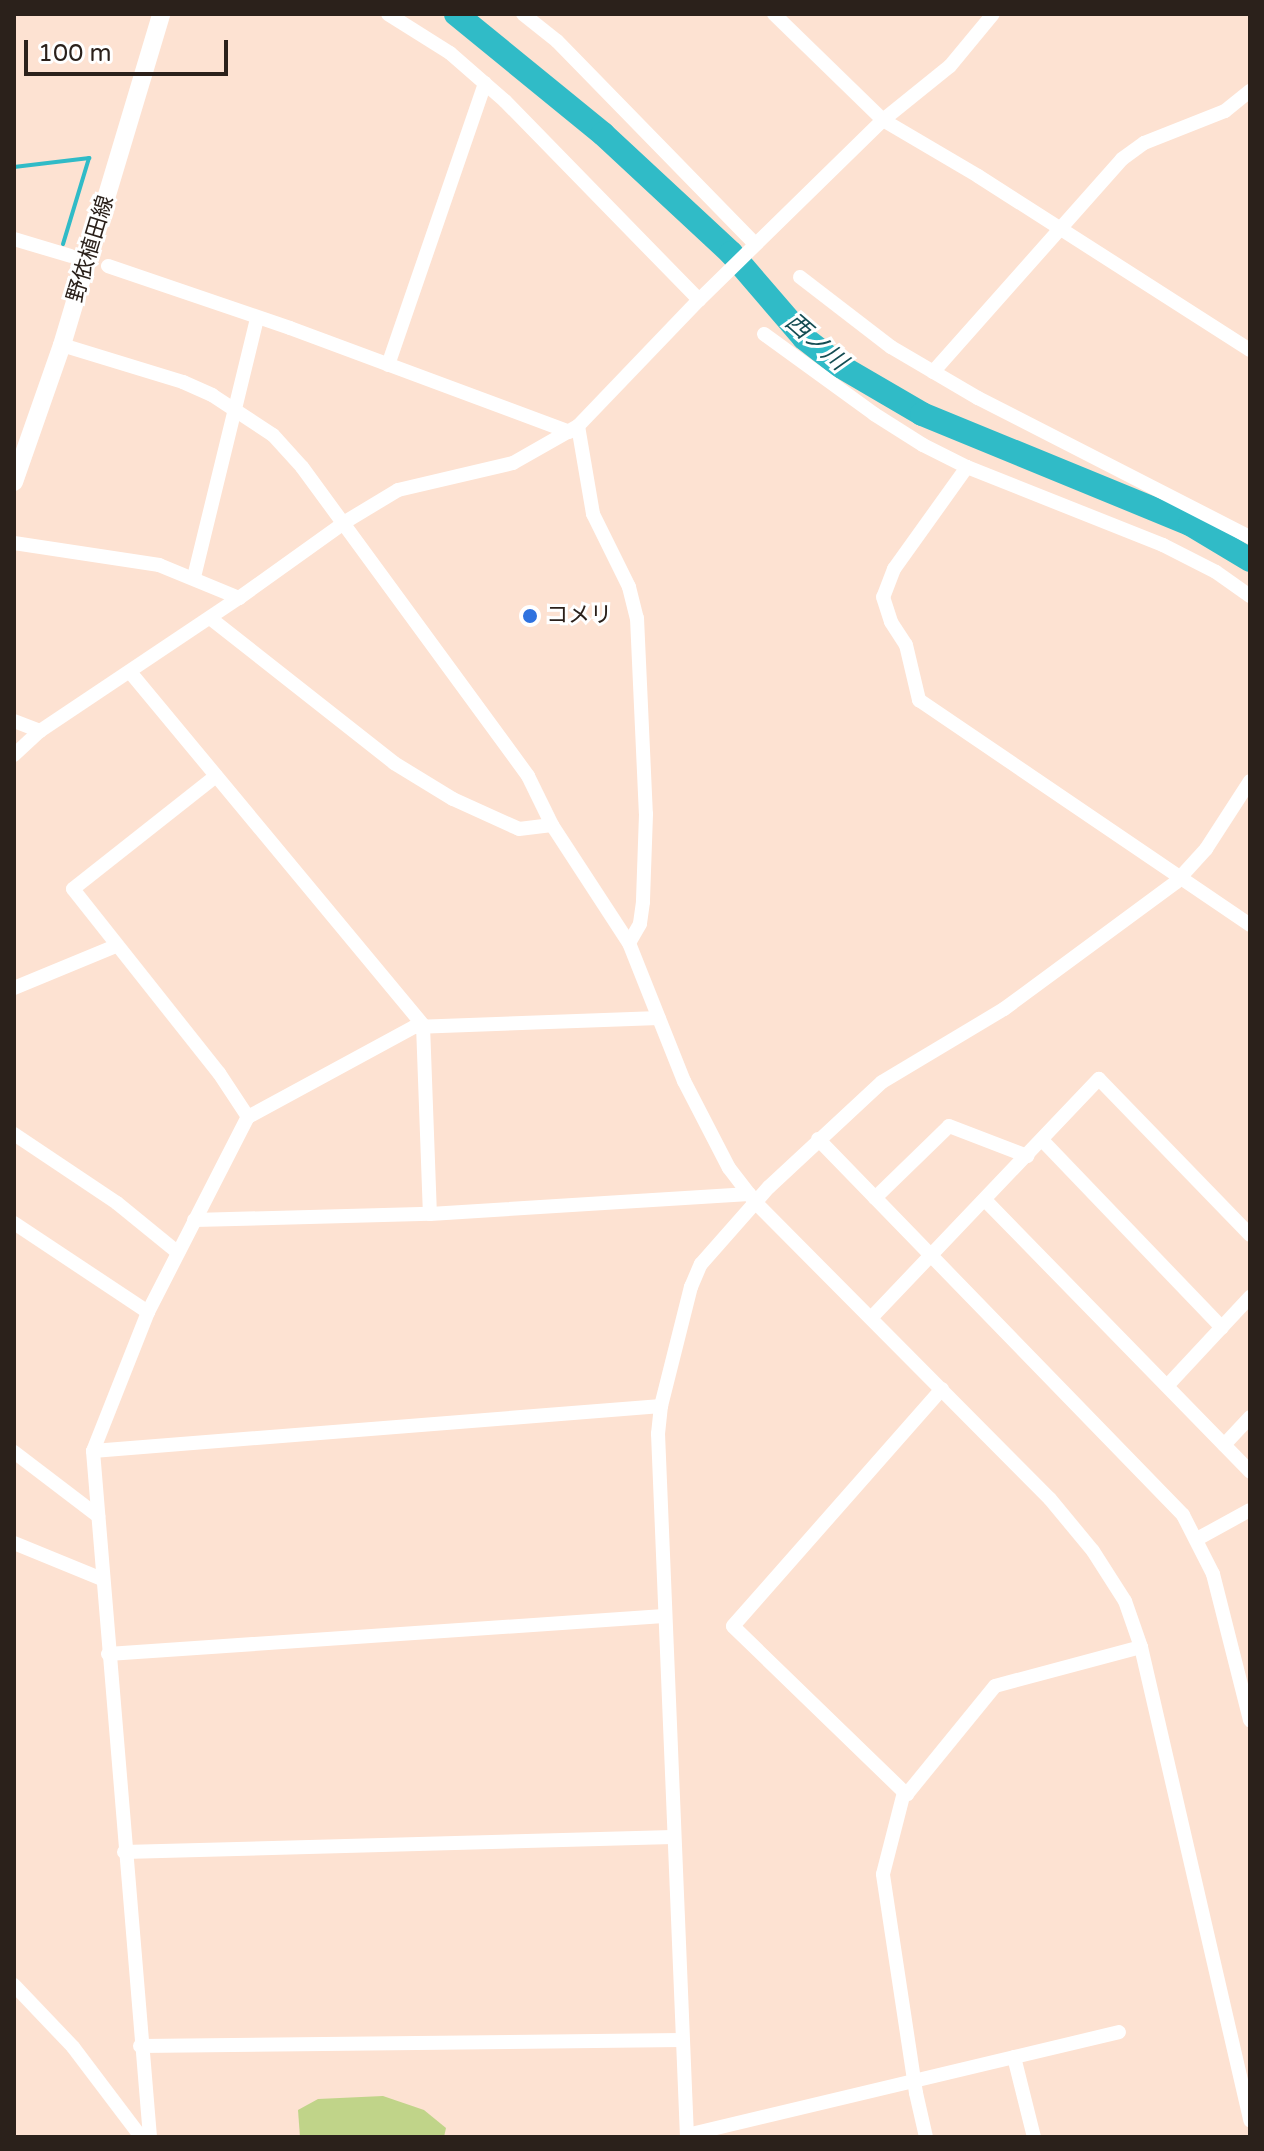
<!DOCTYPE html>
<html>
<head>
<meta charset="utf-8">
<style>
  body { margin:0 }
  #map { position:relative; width:1264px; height:2151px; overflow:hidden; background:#fde2d2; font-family:"Varela Round","Noto Sans JP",sans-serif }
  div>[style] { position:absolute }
  .green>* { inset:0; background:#c0d489 }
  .stream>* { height:4px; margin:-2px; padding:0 2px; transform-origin:2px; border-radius:2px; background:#30bbc7 }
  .river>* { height:24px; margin:-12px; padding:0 12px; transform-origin:12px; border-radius:12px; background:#30bbc7 }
  .minor>* { height:14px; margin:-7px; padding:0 7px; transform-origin:7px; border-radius:7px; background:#fff }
  .major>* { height:18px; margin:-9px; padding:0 9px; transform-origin:9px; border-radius:9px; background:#fff }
  .dots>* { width:22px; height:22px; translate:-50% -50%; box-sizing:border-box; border:4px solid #fff; border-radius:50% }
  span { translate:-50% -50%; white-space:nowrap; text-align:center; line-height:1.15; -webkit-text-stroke:6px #fff; paint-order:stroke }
  .street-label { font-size:22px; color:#2b211b }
  .poi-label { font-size:22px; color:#2b211b }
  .left { translate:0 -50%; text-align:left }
  .water-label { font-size:24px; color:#154d53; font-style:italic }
  .frame { position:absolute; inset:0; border:16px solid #2b211b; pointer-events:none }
  .scale { position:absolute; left:24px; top:40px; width:204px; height:36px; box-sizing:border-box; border:4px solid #2b211b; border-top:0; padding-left:10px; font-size:24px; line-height:28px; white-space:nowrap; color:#2b211b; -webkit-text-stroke:6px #fff; paint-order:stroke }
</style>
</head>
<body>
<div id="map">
  <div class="green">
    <i style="clip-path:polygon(383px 2096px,424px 2110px,446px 2128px,444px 2137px,300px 2137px,298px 2110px,318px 2099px)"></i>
  </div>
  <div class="stream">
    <i style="left:14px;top:167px;width:76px;rotate:-6.8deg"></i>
    <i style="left:89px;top:158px;width:90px;rotate:106.8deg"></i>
  </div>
  <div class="river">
    <i style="left:456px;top:14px;width:190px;rotate:39.2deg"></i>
    <i style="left:603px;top:134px;width:175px;rotate:42.9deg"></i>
    <i style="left:731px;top:253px;width:112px;rotate:49.3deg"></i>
    <i style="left:804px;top:338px;width:46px;rotate:37.9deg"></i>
    <i style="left:840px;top:366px;width:95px;rotate:30.3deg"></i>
    <i style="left:922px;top:414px;width:290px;rotate:22.3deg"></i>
    <i style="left:1190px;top:524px;width:70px;rotate:31deg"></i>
  </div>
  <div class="minor">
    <i style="left:388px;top:14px;width:73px;rotate:32.2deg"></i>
    <i style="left:450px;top:53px;width:73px;rotate:41.1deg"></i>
    <i style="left:505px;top:101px;width:278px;rotate:45.7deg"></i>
    <i style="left:523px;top:14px;width:43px;rotate:38.5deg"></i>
    <i style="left:557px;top:41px;width:284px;rotate:45.7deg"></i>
    <i style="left:774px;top:14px;width:152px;rotate:44.2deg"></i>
    <i style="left:883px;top:120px;width:110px;rotate:30.5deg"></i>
    <i style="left:978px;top:176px;width:323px;rotate:32.6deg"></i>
    <i style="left:14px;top:239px;width:59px;rotate:16.6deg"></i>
    <i style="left:108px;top:266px;width:192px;rotate:18.8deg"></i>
    <i style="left:290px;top:328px;width:298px;rotate:20.4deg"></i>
    <i style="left:800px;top:277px;width:115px;rotate:37.6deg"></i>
    <i style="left:891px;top:347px;width:101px;rotate:30.4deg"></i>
    <i style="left:978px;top:398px;width:305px;rotate:27.1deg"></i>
    <i style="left:764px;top:334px;width:136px;rotate:36deg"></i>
    <i style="left:874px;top:414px;width:58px;rotate:32.3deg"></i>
    <i style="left:923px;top:445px;width:49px;rotate:26.6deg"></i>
    <i style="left:967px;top:467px;width:211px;rotate:21.7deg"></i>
    <i style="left:1163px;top:545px;width:59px;rotate:27deg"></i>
    <i style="left:1216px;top:572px;width:42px;rotate:35.2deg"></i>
    <i style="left:62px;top:345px;width:127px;rotate:17deg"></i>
    <i style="left:183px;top:382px;width:32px;rotate:24deg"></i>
    <i style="left:212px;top:395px;width:73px;rotate:33.3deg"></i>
    <i style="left:273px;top:435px;width:43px;rotate:47.8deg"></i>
    <i style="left:302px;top:467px;width:383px;rotate:53.8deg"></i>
    <i style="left:528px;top:776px;width:55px;rotate:63.9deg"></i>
    <i style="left:552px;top:825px;width:141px;rotate:56.9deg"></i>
    <i style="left:629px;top:943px;width:149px;rotate:68.3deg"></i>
    <i style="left:684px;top:1081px;width:98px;rotate:62.7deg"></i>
    <i style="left:729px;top:1168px;width:44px;rotate:52.4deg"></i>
    <i style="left:756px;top:1203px;width:417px;rotate:45.2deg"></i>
    <i style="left:1050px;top:1499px;width:67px;rotate:50.4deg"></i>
    <i style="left:1093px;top:1551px;width:59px;rotate:57.4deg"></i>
    <i style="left:1125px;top:1601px;width:49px;rotate:70.8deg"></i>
    <i style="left:1141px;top:1647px;width:486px;rotate:77deg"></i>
    <i style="left:388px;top:365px;width:298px;rotate:-71deg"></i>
    <i style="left:933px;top:372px;width:285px;rotate:-48.4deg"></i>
    <i style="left:1122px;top:159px;width:27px;rotate:-36deg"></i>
    <i style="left:1144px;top:143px;width:87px;rotate:-21.6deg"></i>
    <i style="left:1225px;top:111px;width:32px;rotate:-39deg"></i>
    <i style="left:578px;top:426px;width:89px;rotate:80.3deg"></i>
    <i style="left:593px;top:514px;width:81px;rotate:63.7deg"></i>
    <i style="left:629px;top:587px;width:32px;rotate:76deg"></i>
    <i style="left:637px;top:618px;width:196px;rotate:87.4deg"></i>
    <i style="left:646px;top:814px;width:88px;rotate:92deg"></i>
    <i style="left:643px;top:902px;width:22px;rotate:98deg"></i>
    <i style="left:640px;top:924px;width:22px;rotate:120deg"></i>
    <i style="left:967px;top:467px;width:125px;rotate:125.6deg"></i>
    <i style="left:894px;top:569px;width:30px;rotate:111deg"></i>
    <i style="left:883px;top:597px;width:26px;rotate:72deg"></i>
    <i style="left:891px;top:622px;width:27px;rotate:57deg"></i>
    <i style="left:906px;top:645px;width:57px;rotate:76.7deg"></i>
    <i style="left:919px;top:700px;width:400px;rotate:34.2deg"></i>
    <i style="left:14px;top:543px;width:147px;rotate:8.6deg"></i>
    <i style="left:159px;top:565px;width:87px;rotate:22.4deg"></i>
    <i style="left:194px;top:577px;width:267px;rotate:-76.3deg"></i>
    <i style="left:210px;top:618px;width:234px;rotate:38.2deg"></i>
    <i style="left:394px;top:763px;width:69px;rotate:31.4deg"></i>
    <i style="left:453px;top:799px;width:72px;rotate:24.4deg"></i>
    <i style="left:519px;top:829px;width:33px;rotate:-7deg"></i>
    <i style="left:130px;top:672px;width:459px;rotate:50.3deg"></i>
    <i style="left:423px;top:1025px;width:189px;rotate:87.9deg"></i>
    <i style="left:14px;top:721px;width:28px;rotate:21deg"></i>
    <i style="left:14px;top:755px;width:35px;rotate:-43deg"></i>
    <i style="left:40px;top:731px;width:239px;rotate:-33.8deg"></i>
    <i style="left:239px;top:598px;width:130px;rotate:-35.6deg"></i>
    <i style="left:345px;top:522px;width:62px;rotate:-31.1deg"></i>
    <i style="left:398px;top:490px;width:118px;rotate:-13.2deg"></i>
    <i style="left:513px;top:463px;width:75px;rotate:-29.6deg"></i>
    <i style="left:578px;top:426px;width:175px;rotate:-46.2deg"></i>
    <i style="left:699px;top:300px;width:257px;rotate:-44.4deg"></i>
    <i style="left:883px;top:120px;width:86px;rotate:-38.9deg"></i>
    <i style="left:950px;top:66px;width:67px;rotate:-50.4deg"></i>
    <i style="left:216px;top:776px;width:182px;rotate:141.7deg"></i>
    <i style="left:73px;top:889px;width:235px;rotate:51.6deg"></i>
    <i style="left:219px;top:1073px;width:53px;rotate:56.6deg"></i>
    <i style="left:14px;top:988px;width:110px;rotate:-22.4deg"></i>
    <i style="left:14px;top:1134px;width:124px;rotate:33.8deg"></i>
    <i style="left:117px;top:1203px;width:77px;rotate:39.2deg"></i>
    <i style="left:818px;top:1139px;width:524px;rotate:45.85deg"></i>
    <i style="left:1183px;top:1515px;width:66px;rotate:63deg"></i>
    <i style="left:1213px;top:1574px;width:151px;rotate:75.8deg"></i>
    <i style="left:1042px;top:1140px;width:260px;rotate:46.2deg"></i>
    <i style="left:875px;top:1198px;width:103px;rotate:-44.2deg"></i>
    <i style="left:949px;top:1126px;width:84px;rotate:21deg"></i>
    <i style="left:985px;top:1200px;width:380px;rotate:45.7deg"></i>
    <i style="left:194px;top:1220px;width:236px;rotate:-1.5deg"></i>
    <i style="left:430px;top:1214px;width:320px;rotate:-3.6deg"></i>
    <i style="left:14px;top:1223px;width:161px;rotate:33.6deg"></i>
    <i style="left:872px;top:1317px;width:329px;rotate:-46.4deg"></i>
    <i style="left:1099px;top:1079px;width:217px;rotate:45.9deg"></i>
    <i style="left:1167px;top:1386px;width:122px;rotate:-47deg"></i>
    <i style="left:1224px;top:1445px;width:38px;rotate:-47deg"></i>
    <i style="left:93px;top:1451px;width:570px;rotate:-4.53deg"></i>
    <i style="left:14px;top:1452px;width:106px;rotate:37.3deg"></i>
    <i style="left:1197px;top:1539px;width:60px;rotate:-28.7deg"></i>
    <i style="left:14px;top:1543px;width:95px;rotate:22.2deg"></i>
    <i style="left:108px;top:1654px;width:557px;rotate:-3.91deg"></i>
    <i style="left:904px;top:1792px;width:238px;rotate:-135.9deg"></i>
    <i style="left:733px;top:1626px;width:316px;rotate:-48.6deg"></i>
    <i style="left:124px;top:1852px;width:549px;rotate:-1.57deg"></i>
    <i style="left:14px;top:1985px;width:86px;rotate:46.4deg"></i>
    <i style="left:73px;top:2047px;width:113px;rotate:52.9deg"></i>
    <i style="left:140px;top:2046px;width:542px;rotate:-0.63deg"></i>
    <i style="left:1014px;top:2057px;width:82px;rotate:76deg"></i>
    <i style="left:687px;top:2135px;width:444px;rotate:-13.4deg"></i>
    <i style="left:150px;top:2137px;width:688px;rotate:-94.75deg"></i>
    <i style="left:93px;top:1451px;width:149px;rotate:-68.4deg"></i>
    <i style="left:148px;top:1312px;width:219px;rotate:-62.9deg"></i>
    <i style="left:248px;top:1117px;width:189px;rotate:-28.5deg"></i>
    <i style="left:414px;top:1027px;width:245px;rotate:-2.1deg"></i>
    <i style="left:687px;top:2137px;width:704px;rotate:-92.36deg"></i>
    <i style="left:658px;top:1434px;width:28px;rotate:-84deg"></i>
    <i style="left:661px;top:1406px;width:123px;rotate:-75.9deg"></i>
    <i style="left:691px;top:1287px;width:25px;rotate:-67deg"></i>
    <i style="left:701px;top:1264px;width:103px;rotate:-48.6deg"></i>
    <i style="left:769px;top:1187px;width:154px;rotate:-42.9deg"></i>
    <i style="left:882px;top:1082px;width:142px;rotate:-30.9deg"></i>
    <i style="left:1004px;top:1009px;width:214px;rotate:-36.4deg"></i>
    <i style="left:1176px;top:882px;width:45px;rotate:-47.7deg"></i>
    <i style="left:1206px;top:849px;width:81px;rotate:-57.1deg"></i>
    <i style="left:926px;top:2137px;width:45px;rotate:-102.8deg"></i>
    <i style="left:916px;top:2093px;width:221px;rotate:-98.6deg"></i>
    <i style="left:883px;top:1874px;width:85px;rotate:-75.6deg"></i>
    <i style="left:904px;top:1792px;width:4px;rotate:34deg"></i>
    <i style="left:907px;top:1794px;width:139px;rotate:-50.8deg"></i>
    <i style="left:995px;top:1686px;width:151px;rotate:-15deg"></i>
  </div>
  <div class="major">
    <i style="left:14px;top:482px;width:145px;rotate:-70.7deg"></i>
    <i style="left:62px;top:345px;width:345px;rotate:-73.3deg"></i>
  </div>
  <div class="dots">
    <i style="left:530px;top:616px;background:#2e72df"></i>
  </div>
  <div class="street-label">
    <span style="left:91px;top:249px;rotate:-73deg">野依植田線</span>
  </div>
  <div class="poi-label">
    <span class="left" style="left:546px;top:616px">コメリ</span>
  </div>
  <div class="water-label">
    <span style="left:816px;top:342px;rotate:41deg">西ノ川</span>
  </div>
  <div class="frame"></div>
  <div class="scale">100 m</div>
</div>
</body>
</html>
